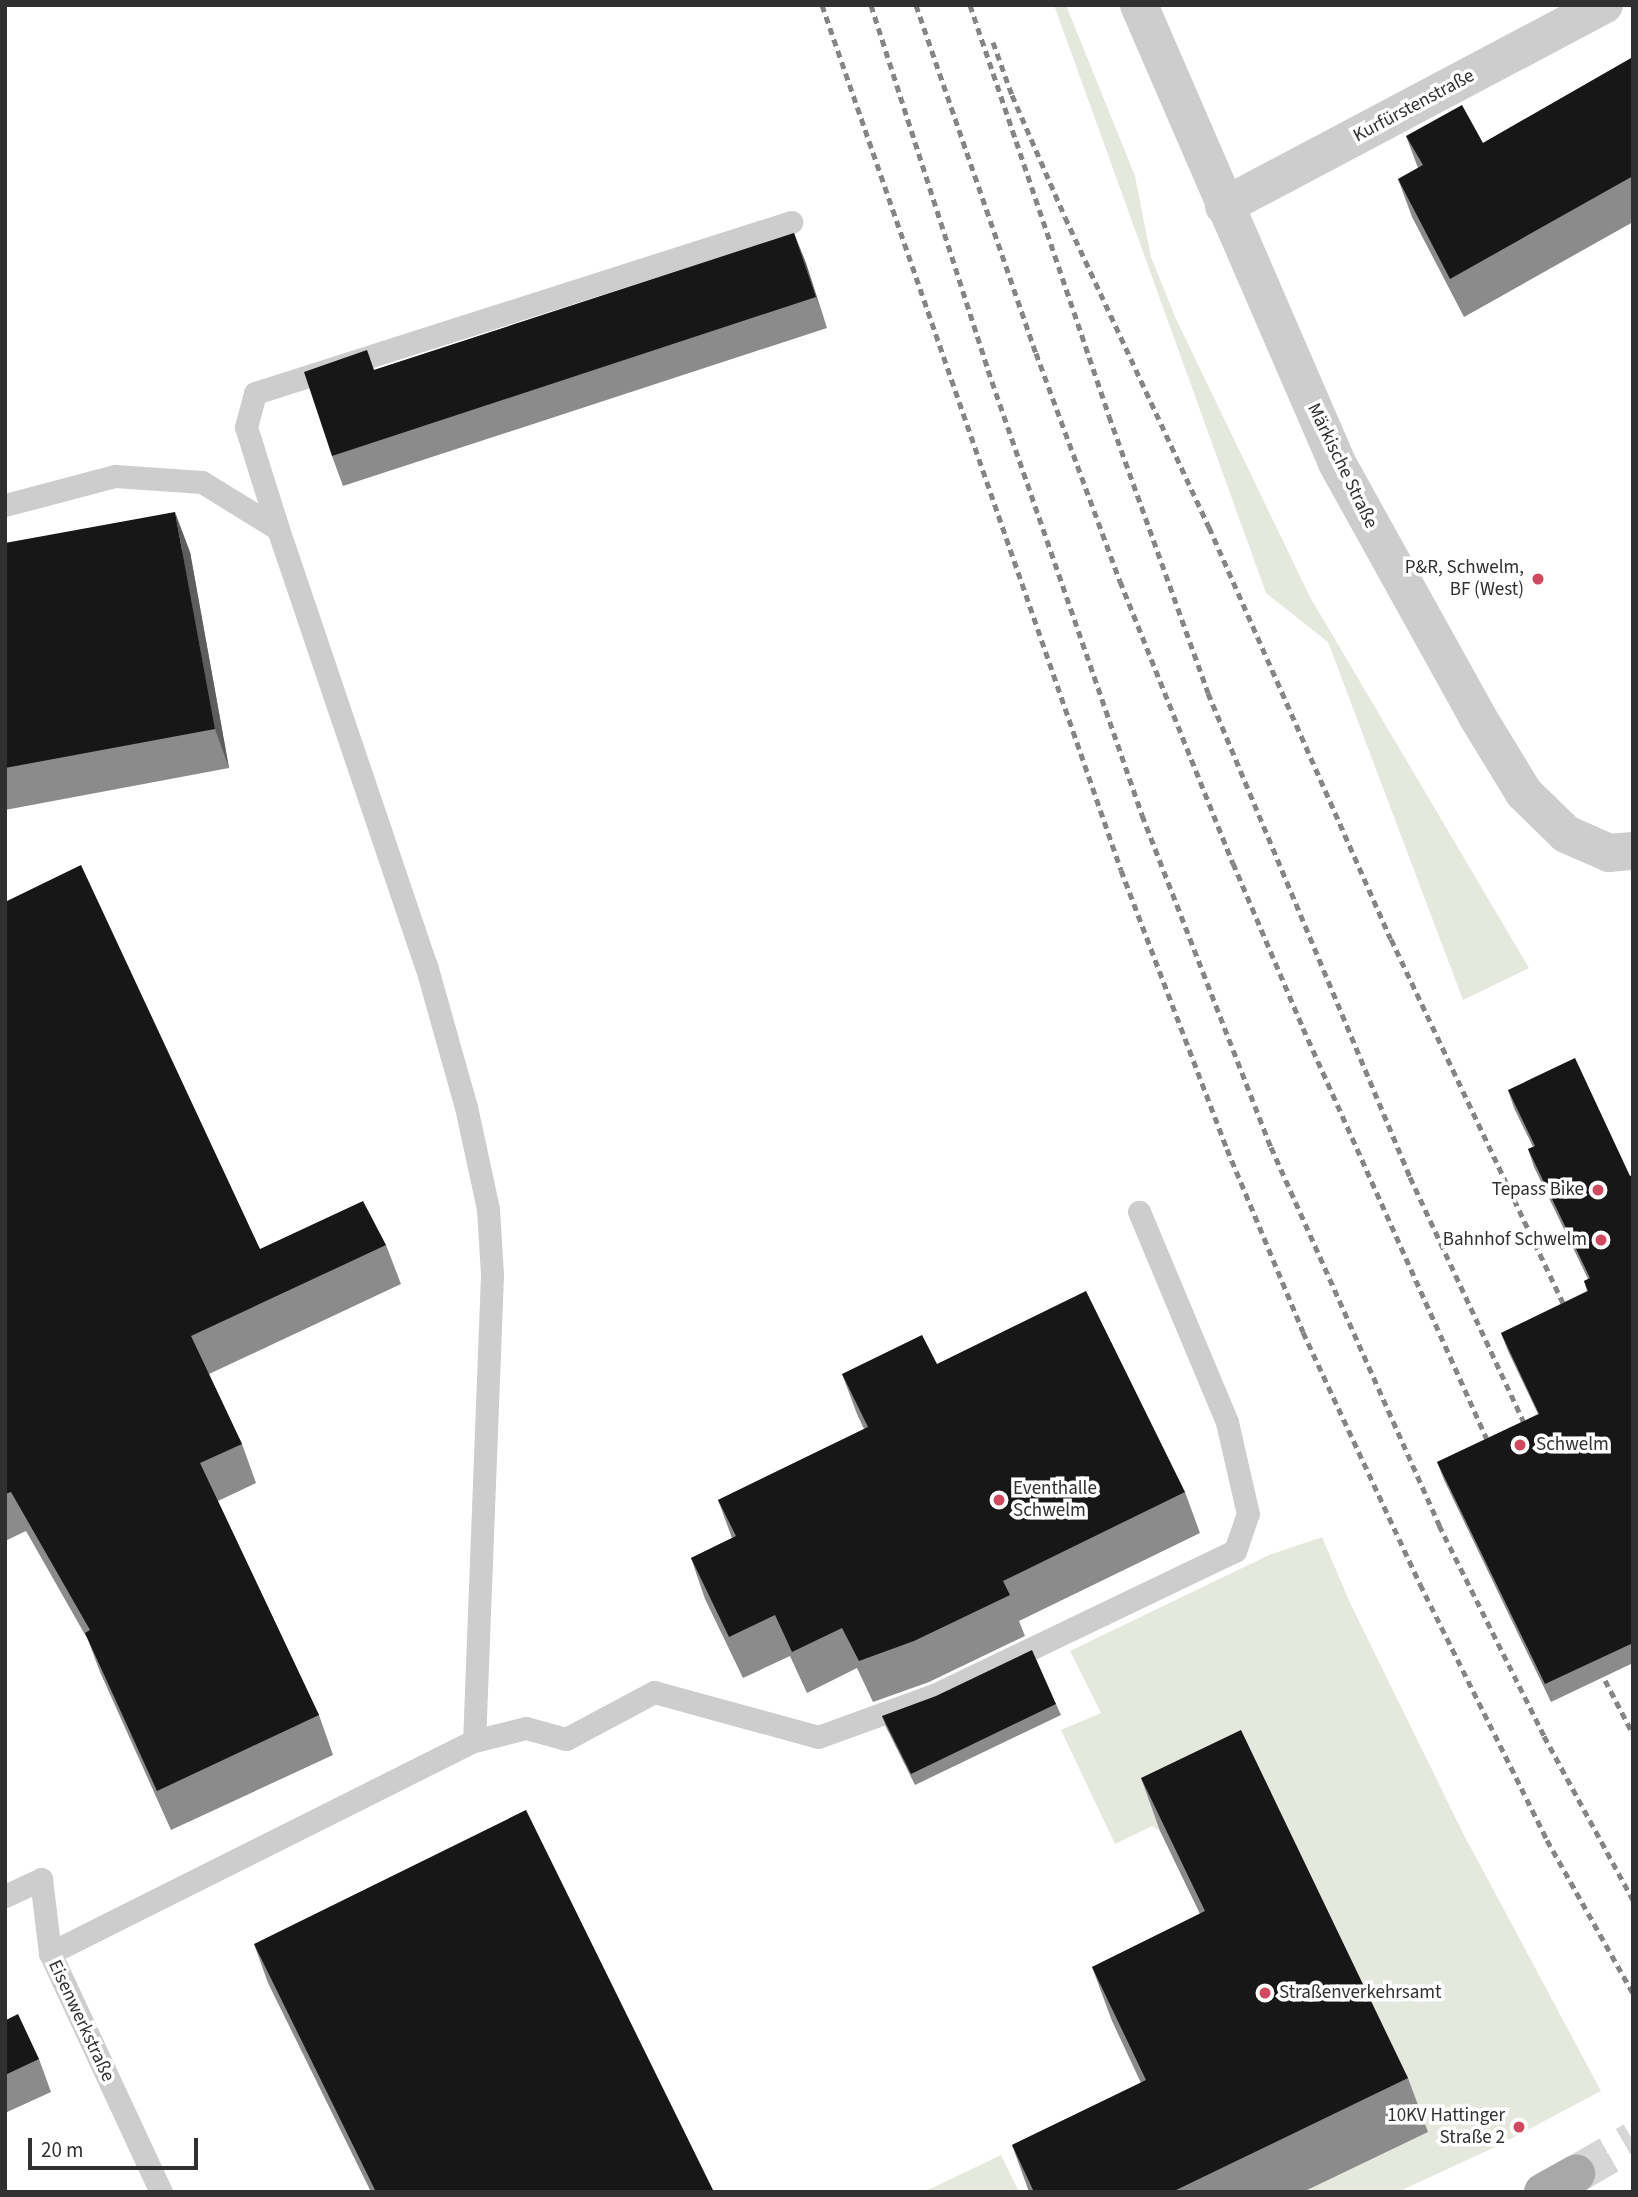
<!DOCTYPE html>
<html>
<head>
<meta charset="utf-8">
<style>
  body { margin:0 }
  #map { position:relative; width:1638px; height:2197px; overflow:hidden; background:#fff; font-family:"Source Sans 3",sans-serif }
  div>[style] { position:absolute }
  .green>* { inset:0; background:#e4e8dd }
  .primary-tunnel>* { height:38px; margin-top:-19px; transform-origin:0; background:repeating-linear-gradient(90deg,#d6d6d6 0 38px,transparent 0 57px) }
  .service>* { height:23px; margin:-11.5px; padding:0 11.5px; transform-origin:11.5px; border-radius:11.5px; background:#cdcdcd }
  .minor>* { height:38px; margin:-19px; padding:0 19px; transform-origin:19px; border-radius:19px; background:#cdcdcd }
  .primary>* { height:38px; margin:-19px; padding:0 19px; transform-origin:19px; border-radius:19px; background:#a8a8a8 }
  .rail>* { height:5px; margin-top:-2.5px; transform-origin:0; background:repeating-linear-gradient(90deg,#858585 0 7px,transparent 0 12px) }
  .wall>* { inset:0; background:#8b8b8b }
  .shaded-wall>* { inset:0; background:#5d5d5d }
  .building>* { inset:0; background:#171717 }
  .dots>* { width:19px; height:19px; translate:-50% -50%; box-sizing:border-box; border:4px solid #fff; border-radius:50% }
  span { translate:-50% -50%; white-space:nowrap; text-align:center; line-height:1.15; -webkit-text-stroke:7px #fff; paint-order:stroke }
  .street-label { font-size:19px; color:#303030 }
  .poi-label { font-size:19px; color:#303030 }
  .right { translate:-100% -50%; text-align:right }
  .left { translate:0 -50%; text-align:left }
  .frame { position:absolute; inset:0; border:7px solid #303030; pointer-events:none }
  .scale { position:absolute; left:28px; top:2138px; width:170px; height:32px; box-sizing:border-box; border:4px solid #303030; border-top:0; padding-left:9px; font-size:21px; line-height:24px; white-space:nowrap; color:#303030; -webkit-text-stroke:5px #fff; paint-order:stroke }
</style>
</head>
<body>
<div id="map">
  <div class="green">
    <i style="clip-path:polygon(1054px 5px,1066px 5px,1135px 176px,1151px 257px,1176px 319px,1310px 597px,1529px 968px,1463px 1000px,1328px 642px,1266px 593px)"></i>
    <i style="clip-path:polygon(1322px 1537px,1351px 1605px,1464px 1835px,1601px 2091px,1497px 2146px,1398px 2192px,1303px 2192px,1428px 2131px,1160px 1831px,1152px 1826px,1115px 1844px,1061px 1730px,1101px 1713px,1070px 1651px,1269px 1555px)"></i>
    <i style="clip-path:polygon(1001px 2155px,1019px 2192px,924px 2192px)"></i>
  </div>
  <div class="primary-tunnel">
    <i style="left:1576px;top:2174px;width:66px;rotate:-30.1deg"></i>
  </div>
  <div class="service">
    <i style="left:5px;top:505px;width:114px;rotate:-14.8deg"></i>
    <i style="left:115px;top:476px;width:87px;rotate:3.9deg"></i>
    <i style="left:202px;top:482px;width:89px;rotate:31.7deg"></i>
    <i style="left:278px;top:529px;width:460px;rotate:71.3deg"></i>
    <i style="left:426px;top:965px;width:148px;rotate:74.3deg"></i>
    <i style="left:466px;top:1107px;width:104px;rotate:77.8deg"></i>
    <i style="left:488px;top:1209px;width:66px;rotate:86.5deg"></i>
    <i style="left:492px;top:1275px;width:466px;rotate:92.2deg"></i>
    <i style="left:278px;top:529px;width:107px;rotate:-107.4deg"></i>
    <i style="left:246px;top:427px;width:35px;rotate:-75deg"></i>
    <i style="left:255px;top:393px;width:563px;rotate:-17.69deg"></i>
    <i style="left:5px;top:1896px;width:40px;rotate:-25deg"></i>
    <i style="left:41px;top:1879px;width:75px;rotate:83.1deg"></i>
    <i style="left:50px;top:1953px;width:264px;rotate:65.1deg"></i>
    <i style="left:50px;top:1953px;width:474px;rotate:-26.6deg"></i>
    <i style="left:474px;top:1741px;width:54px;rotate:-14deg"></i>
    <i style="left:526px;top:1728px;width:41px;rotate:15.4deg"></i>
    <i style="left:566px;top:1739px;width:100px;rotate:-28.1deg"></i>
    <i style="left:654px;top:1692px;width:170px;rotate:15.3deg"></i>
    <i style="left:818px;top:1737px;width:123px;rotate:-19.9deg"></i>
    <i style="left:934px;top:1695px;width:334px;rotate:-25.6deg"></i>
    <i style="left:1235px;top:1551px;width:39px;rotate:-71deg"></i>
    <i style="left:1248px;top:1514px;width:94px;rotate:-102.9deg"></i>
    <i style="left:1227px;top:1422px;width:228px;rotate:-112.7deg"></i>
  </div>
  <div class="minor">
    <i style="left:1139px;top:5px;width:499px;rotate:66.6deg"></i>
    <i style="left:1337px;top:463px;width:289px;rotate:61deg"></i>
    <i style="left:1477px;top:716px;width:90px;rotate:58.6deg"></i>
    <i style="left:1524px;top:793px;width:59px;rotate:44.3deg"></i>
    <i style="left:1566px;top:834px;width:47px;rotate:23.8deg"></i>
    <i style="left:1609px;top:853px;width:24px;rotate:-5deg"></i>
    <i style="left:1224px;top:206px;width:430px;rotate:-27.9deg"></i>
  </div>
  <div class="primary">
    <i style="left:1543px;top:2192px;width:38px;rotate:-29deg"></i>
  </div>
  <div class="rail">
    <i style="left:822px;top:5px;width:915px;rotate:70.93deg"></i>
    <i style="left:1121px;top:870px;width:298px;rotate:69.2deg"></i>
    <i style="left:1227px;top:1149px;width:198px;rotate:67.4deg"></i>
    <i style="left:1303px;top:1332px;width:278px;rotate:65.1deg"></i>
    <i style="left:1420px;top:1584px;width:286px;rotate:63.6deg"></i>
    <i style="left:1547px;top:1840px;width:176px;rotate:60.7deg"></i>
    <i style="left:871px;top:5px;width:383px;rotate:72.2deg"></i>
    <i style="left:988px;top:370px;width:471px;rotate:70.9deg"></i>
    <i style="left:1142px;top:815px;width:356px;rotate:68.8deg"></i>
    <i style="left:1271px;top:1147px;width:414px;rotate:66deg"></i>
    <i style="left:1439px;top:1525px;width:236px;rotate:63.5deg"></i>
    <i style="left:1544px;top:1736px;width:187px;rotate:61.5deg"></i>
    <i style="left:916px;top:5px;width:368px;rotate:71deg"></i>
    <i style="left:1036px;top:353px;width:243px;rotate:69.8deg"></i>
    <i style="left:1120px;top:581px;width:304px;rotate:68.2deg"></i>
    <i style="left:1233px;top:863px;width:179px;rotate:67deg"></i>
    <i style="left:1303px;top:1028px;width:468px;rotate:65.9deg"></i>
    <i style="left:970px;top:5px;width:434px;rotate:71.3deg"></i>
    <i style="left:1109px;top:416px;width:294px;rotate:70.3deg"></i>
    <i style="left:1208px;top:693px;width:524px;rotate:67.35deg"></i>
    <i style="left:1410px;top:1177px;width:288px;rotate:65.1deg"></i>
    <i style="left:993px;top:42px;width:56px;rotate:70.3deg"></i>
    <i style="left:1012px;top:95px;width:133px;rotate:66.5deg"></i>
    <i style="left:1065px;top:217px;width:342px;rotate:65.1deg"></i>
    <i style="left:1209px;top:527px;width:450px;rotate:66.2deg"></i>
    <i style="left:1391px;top:939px;width:421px;rotate:64.7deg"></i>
    <i style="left:1594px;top:1659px;width:85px;rotate:62.5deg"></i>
  </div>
  <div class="wall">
    <i style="clip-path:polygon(1633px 57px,1633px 222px,1464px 317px,1412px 217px,1398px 179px,1418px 168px,1406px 136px,1483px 143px)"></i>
    <i style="clip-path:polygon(794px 233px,827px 328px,343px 486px,332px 456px,374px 370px)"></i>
    <i style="clip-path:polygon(5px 543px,190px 552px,229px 768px,5px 810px)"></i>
    <i style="clip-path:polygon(5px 902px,260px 1249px,386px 1245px,401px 1284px,209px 1374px,242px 1444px,256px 1483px,218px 1501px,319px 1715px,333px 1755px,171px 1830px,100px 1672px,88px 1640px,26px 1531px,5px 1541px)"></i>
    <i style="clip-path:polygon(1508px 1090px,1630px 1176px,1633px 1175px,1633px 1663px,1551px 1702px,1444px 1480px,1437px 1462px,1538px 1414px,1508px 1351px,1501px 1333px,1587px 1291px,1584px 1281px,1588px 1279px,1534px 1167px,1528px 1149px,1533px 1147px,1514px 1108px)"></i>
    <i style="clip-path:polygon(937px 1364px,1185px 1492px,1200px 1533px,1019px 1621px,1025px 1636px,929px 1682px,873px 1702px,857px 1668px,807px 1693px,790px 1656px,743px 1678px,705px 1599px,691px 1558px,732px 1538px,718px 1500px,864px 1429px,857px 1414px,842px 1374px)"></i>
    <i style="clip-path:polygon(1056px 1704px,1061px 1715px,915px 1785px,886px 1727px,882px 1716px)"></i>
    <i style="clip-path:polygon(1141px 1778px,1408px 2078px,1428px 2132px,1303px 2192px,1029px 2192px,1012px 2145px,1141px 2083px,1112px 2021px,1092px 1967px,1200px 1914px,1160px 1831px)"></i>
    <i style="clip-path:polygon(254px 1944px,714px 2192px,371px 2192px,268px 1983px)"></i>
    <i style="clip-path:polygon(5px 2018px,39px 2059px,51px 2092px,5px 2113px)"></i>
  </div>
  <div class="shaded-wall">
    <i style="clip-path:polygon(794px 233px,806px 263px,827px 328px,816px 297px)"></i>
    <i style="clip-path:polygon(175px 512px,190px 552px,229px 768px,215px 729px)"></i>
  </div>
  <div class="building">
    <i style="clip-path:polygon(1633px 57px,1633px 176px,1450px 279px,1398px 179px,1423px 165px,1406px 136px,1462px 105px,1483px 143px)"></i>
    <i style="clip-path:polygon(794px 233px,816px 297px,332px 456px,304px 372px,367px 350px,374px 370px)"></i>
    <i style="clip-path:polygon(175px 512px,215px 729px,5px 768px,5px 543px)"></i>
    <i style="clip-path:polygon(81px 865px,260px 1249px,363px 1201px,386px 1245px,191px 1336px,242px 1444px,200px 1463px,319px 1715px,157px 1791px,85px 1633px,90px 1630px,11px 1492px,5px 1494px,5px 902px)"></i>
    <i style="clip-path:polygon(1575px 1058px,1630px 1176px,1633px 1175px,1633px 1643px,1545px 1684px,1437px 1462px,1539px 1414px,1501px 1333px,1588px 1291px,1584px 1281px,1590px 1278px,1528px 1149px,1535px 1146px,1508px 1090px)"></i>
    <i style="clip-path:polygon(1086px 1291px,1185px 1492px,1003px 1581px,1010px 1595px,914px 1641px,859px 1661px,842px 1628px,792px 1652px,775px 1615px,729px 1637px,691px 1558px,736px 1536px,718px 1500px,868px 1427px,842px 1374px,922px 1335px,937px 1364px)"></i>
    <i style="clip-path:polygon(1032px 1650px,1056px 1704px,911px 1774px,882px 1716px,936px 1696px)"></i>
    <i style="clip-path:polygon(1241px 1730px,1408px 2078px,1172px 2192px,1034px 2192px,1012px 2145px,1146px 2080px,1092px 1967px,1205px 1911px,1141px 1778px)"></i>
    <i style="clip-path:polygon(526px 1810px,714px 2192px,376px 2192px,254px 1944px)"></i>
    <i style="clip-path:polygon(18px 2014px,39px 2059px,5px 2075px,5px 2018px,6px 2020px)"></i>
  </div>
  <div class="dots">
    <i style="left:1538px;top:579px;background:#cf4a5e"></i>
    <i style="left:1598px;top:1190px;background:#cf4a5e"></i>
    <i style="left:1601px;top:1240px;background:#cf4a5e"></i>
    <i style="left:1520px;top:1445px;background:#cf4a5e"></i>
    <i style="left:999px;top:1500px;background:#cf4a5e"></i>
    <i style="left:1265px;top:1993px;background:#cf4a5e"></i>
    <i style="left:1519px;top:2127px;background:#cf4a5e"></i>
  </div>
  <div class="street-label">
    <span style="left:1414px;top:106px;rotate:-28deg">Kurfürstenstraße</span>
    <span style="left:1342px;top:466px;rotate:64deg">Märkische Straße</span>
    <span style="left:81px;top:2021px;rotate:65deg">Eisenwerkstraße</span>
  </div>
  <div class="poi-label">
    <span class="right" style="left:1524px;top:579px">P&amp;R, Schwelm,<br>BF (West)</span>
    <span class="right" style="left:1584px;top:1190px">Tepass Bike</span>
    <span class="right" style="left:1587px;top:1240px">Bahnhof Schwelm</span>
    <span class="left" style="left:1536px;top:1445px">Schwelm</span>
    <span class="left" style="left:1013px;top:1500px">Eventhalle<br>Schwelm</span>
    <span class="left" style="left:1279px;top:1993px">Straßenverkehrsamt</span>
    <span class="right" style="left:1505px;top:2127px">10KV Hattinger<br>Straße 2</span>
  </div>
  <div class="frame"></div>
  <div class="scale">20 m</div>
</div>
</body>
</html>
